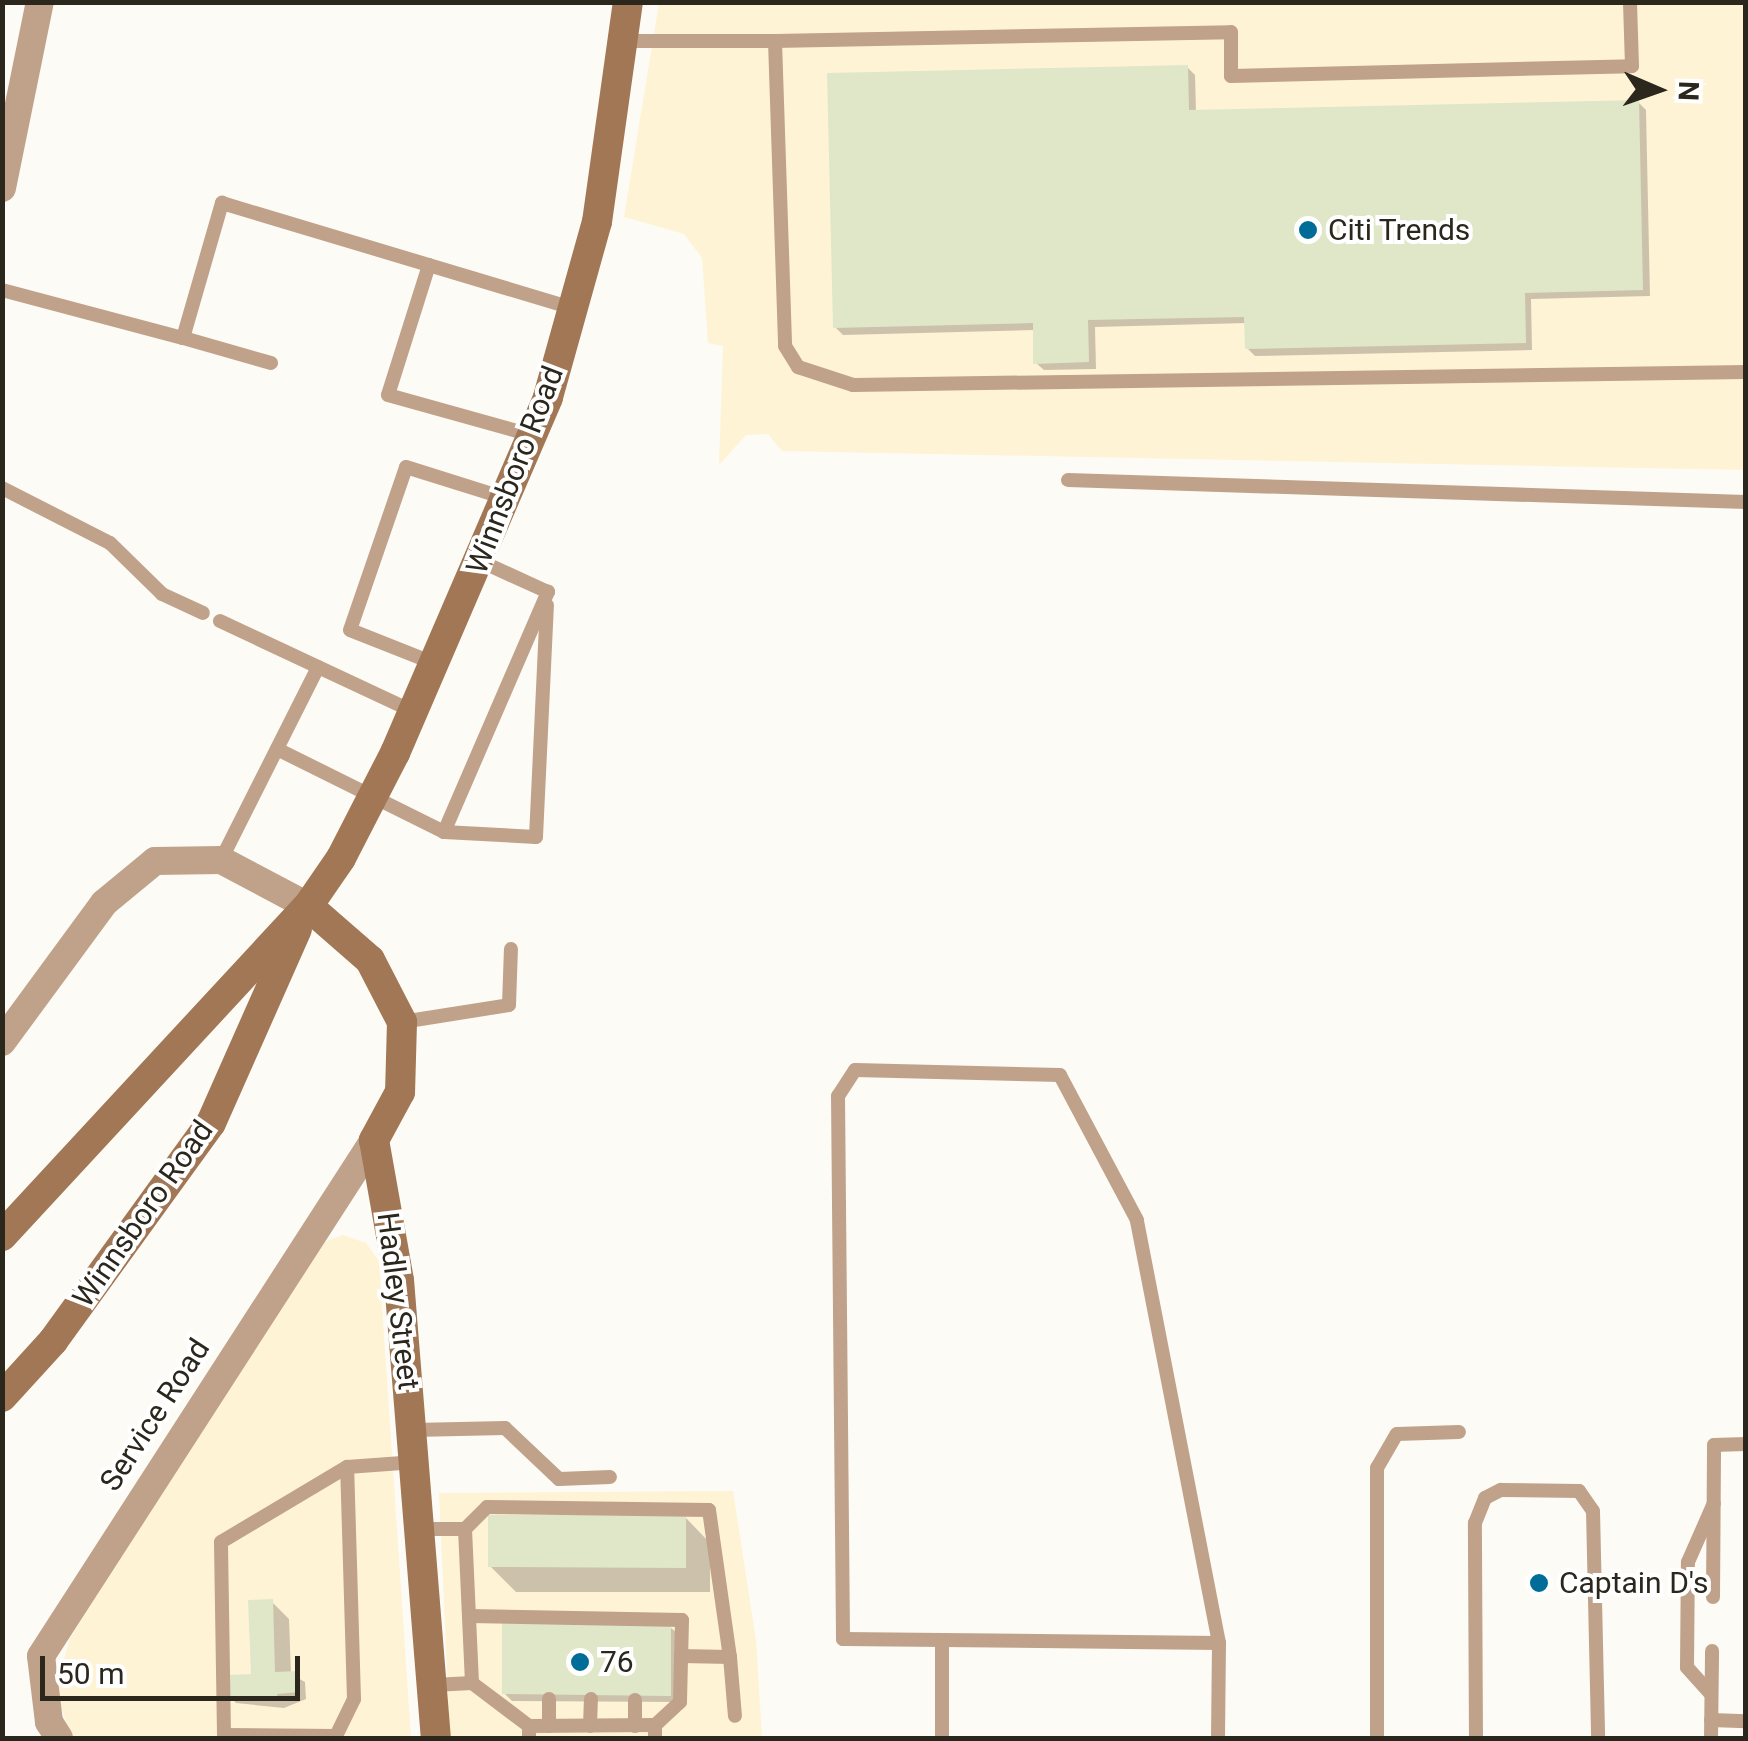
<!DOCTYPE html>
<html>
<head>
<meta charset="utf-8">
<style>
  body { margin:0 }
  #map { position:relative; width:1748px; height:1741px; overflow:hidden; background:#fdfbf5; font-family:Roboto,sans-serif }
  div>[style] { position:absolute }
  .built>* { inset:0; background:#fff3d6 }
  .shadow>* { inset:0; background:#0003 }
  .building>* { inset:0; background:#e0e7c9 }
  .lane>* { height:14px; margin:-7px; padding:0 7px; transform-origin:7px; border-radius:7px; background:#c0a28b }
  .street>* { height:28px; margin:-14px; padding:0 14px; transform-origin:14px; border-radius:14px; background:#c0a28b }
  .secondary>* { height:30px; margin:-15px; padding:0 15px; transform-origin:15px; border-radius:15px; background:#a27755 }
  .dots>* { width:28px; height:28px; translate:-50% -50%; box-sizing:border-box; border:5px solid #fff; border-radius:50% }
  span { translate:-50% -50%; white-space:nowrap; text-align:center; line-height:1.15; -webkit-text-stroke:8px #fff; paint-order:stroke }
  .poi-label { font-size:30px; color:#2b271c }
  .left { translate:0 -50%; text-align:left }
  .street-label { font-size:30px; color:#2b271c }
  .frame { position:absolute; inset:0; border:5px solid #2b271c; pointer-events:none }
  .north { position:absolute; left:1608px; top:40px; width:100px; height:100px; -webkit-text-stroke:8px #fff; paint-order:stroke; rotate:92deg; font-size:28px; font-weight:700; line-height:40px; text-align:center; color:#2b271c }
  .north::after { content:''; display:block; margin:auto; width:35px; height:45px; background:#2b271c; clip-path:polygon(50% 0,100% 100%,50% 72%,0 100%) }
  .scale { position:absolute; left:40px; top:1656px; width:260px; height:45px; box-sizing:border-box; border:5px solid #2b271c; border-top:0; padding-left:12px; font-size:30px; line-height:35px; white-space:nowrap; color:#2b271c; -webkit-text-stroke:8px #fff; paint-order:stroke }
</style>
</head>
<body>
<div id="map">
  <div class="built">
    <i style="clip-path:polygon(659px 3px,1745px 3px,1745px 470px,782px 451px,768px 434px,746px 435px,719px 465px,723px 346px,708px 343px,702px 258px,684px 234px,624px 217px)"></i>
    <i style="clip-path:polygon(343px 1235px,366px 1243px,379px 1261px,411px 1738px,71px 1738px,56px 1690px,69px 1640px,281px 1296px,324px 1242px)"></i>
    <i style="clip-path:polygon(733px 1491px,756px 1640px,762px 1738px,450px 1738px,439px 1493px)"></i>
  </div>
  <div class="shadow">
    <i style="clip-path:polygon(1187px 67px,1195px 75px,1196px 112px,1638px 102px,1646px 110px,1650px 296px,1531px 299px,1532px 350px,1255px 356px,1247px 348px,1247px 323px,1095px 327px,1096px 369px,1044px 370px,1036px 363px,1035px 330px,843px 335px,835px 327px)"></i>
    <i style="clip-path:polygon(685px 1517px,710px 1543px,710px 1592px,516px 1592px,490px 1566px)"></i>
    <i style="clip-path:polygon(272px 1602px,289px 1619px,291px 1674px,305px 1682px,306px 1699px,284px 1708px,236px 1703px,228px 1695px,254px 1677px)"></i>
    <i style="clip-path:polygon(670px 1627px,678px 1634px,677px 1702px,512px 1701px,504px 1693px)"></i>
  </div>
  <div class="building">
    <i style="clip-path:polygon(1188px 65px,1189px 110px,1639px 100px,1643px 290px,1525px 293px,1526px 343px,1245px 349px,1244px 317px,1088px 320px,1089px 362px,1033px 364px,1033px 323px,833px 328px,827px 73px)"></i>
    <i style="clip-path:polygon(488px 1515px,686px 1515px,686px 1568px,488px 1567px)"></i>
    <i style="clip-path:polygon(273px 1599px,275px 1672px,298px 1671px,299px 1692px,277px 1694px,278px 1701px,226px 1696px,225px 1675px,251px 1674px,248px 1600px)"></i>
    <i style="clip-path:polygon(502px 1623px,671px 1624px,671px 1696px,502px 1694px)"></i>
  </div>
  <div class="lane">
    <i style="left:625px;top:41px;width:150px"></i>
    <i style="left:775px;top:41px;width:305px;rotate:88.1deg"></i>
    <i style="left:785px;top:346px;width:25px;rotate:58deg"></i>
    <i style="left:798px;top:367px;width:58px;rotate:18.1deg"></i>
    <i style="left:853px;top:385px;width:893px;rotate:-0.83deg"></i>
    <i style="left:775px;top:41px;width:456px;rotate:-1.1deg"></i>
    <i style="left:1231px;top:32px;width:44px;rotate:90deg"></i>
    <i style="left:1231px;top:76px;width:401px;rotate:-1.4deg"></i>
    <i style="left:1632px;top:66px;width:64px;rotate:-91.8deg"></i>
    <i style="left:429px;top:265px;width:136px;rotate:107.5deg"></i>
    <i style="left:388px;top:395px;width:148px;rotate:15.6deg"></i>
    <i style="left:2px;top:290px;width:187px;rotate:14.9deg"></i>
    <i style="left:271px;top:363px;width:91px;rotate:-164.1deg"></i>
    <i style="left:183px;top:338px;width:141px;rotate:-73.9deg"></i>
    <i style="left:222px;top:203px;width:365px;rotate:16.7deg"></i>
    <i style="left:1068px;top:480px;width:678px;rotate:1.86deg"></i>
    <i style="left:2px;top:488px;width:121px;rotate:27deg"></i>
    <i style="left:110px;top:543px;width:73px;rotate:44.4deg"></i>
    <i style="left:162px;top:594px;width:45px;rotate:24.9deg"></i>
    <i style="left:220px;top:621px;width:214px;rotate:25.1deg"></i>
    <i style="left:436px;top:664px;width:92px;rotate:-158.4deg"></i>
    <i style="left:350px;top:630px;width:172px;rotate:-71deg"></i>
    <i style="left:406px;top:467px;width:104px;rotate:17.4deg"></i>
    <i style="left:277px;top:749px;width:186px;rotate:26.4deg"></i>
    <i style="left:444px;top:832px;width:262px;rotate:-66.6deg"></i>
    <i style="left:548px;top:592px;width:75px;rotate:-155.5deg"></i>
    <i style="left:444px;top:832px;width:92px;rotate:3.1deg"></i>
    <i style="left:536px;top:837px;width:232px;rotate:-87.3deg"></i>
    <i style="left:221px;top:860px;width:216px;rotate:-63.3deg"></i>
    <i style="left:402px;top:1022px;width:108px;rotate:-9deg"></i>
    <i style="left:509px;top:1005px;width:56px;rotate:-88deg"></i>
    <i style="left:414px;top:1430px;width:91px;rotate:-1.3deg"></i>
    <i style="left:505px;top:1428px;width:74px;rotate:43.4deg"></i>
    <i style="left:559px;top:1479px;width:51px;rotate:-2.2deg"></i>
    <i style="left:423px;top:1529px;width:42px"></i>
    <i style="left:465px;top:1529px;width:154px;rotate:87.4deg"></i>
    <i style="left:472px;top:1683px;width:39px;rotate:177deg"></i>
    <i style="left:465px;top:1529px;width:31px;rotate:-45deg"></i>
    <i style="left:487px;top:1507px;width:222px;rotate:0.8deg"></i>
    <i style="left:709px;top:1510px;width:148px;rotate:81.9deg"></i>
    <i style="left:1713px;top:1597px;width:152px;rotate:-89.6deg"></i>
    <i style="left:1714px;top:1445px;width:32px;rotate:-2deg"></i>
    <i style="left:469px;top:1616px;width:213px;rotate:1.1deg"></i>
    <i style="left:682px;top:1620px;width:82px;rotate:91.4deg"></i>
    <i style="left:680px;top:1702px;width:34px;rotate:137deg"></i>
    <i style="left:681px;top:1656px;width:49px;rotate:1.2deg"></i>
    <i style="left:730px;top:1657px;width:59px;rotate:85.2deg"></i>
    <i style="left:472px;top:1683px;width:71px;rotate:37deg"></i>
    <i style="left:1711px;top:1694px;width:36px;rotate:-132deg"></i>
    <i style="left:1687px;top:1667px;width:105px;rotate:-89.5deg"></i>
    <i style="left:1688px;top:1562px;width:64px;rotate:-66.2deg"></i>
    <i style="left:1711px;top:1720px;width:35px;rotate:2deg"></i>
    <i style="left:549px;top:1726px;width:27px;rotate:-90deg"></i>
    <i style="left:590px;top:1726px;width:27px;rotate:-88deg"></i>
    <i style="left:635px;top:1726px;width:26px;rotate:-90deg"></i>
    <i style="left:336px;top:1736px;width:112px;rotate:-179.5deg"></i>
    <i style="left:224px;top:1735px;width:193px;rotate:-90.9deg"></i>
    <i style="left:221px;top:1542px;width:147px;rotate:-30.8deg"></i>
    <i style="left:335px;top:1738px;width:43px;rotate:-64deg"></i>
    <i style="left:354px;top:1699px;width:232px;rotate:-91.7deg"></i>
    <i style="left:347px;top:1467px;width:69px;rotate:-4.1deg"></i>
    <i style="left:529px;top:1738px;width:12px;rotate:-90deg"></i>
    <i style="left:529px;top:1726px;width:126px;rotate:-0.5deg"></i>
    <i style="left:655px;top:1725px;width:13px;rotate:90deg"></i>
    <i style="left:942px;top:1738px;width:96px;rotate:-90deg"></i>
    <i style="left:1218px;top:1738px;width:95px;rotate:-89.4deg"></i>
    <i style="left:1219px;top:1643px;width:431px;rotate:-101deg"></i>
    <i style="left:1137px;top:1220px;width:164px;rotate:-118deg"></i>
    <i style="left:1060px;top:1075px;width:205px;rotate:-178.6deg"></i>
    <i style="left:855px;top:1070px;width:31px;rotate:123deg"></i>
    <i style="left:838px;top:1096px;width:543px;rotate:89.47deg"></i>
    <i style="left:843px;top:1639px;width:376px;rotate:0.6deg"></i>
    <i style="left:1377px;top:1738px;width:270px;rotate:-90deg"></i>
    <i style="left:1377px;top:1468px;width:39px;rotate:-60deg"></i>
    <i style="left:1397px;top:1434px;width:62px;rotate:-1.8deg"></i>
    <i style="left:1476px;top:1738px;width:215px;rotate:-90.3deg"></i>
    <i style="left:1475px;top:1523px;width:27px;rotate:-68deg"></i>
    <i style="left:1485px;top:1498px;width:18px;rotate:-27deg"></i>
    <i style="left:1501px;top:1490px;width:78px;rotate:0.7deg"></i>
    <i style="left:1579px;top:1491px;width:24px;rotate:55deg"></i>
    <i style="left:1593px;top:1511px;width:227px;rotate:88.7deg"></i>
    <i style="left:1711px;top:1738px;width:87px;rotate:-89.3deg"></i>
  </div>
  <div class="street">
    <i style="left:2px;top:188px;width:190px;rotate:-78.5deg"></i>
    <i style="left:2px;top:1042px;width:172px;rotate:-53.7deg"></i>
    <i style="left:104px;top:903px;width:66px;rotate:-39.5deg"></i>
    <i style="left:155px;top:861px;width:66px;rotate:-0.9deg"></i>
    <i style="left:221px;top:860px;width:98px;rotate:27.9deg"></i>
    <i style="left:59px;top:1738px;width:19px;rotate:-122deg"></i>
    <i style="left:49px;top:1722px;width:66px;rotate:-96.9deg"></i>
    <i style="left:41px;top:1656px;width:614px;rotate:-57.16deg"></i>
  </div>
  <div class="secondary">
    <i style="left:308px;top:906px;width:82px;rotate:41.1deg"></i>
    <i style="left:370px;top:960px;width:70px;rotate:62.7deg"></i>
    <i style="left:402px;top:1022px;width:70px;rotate:91.6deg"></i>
    <i style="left:400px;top:1092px;width:55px;rotate:118.4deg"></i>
    <i style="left:374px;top:1140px;width:142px;rotate:79.9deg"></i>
    <i style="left:399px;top:1280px;width:459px;rotate:85.4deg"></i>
    <i style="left:2px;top:1236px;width:450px;rotate:-47.2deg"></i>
    <i style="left:308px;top:906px;width:58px;rotate:-55.5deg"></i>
    <i style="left:341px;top:858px;width:118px;rotate:-62.8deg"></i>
    <i style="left:395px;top:753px;width:387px;rotate:-66.7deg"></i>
    <i style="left:548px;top:397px;width:182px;rotate:-74.4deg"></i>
    <i style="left:597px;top:222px;width:222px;rotate:-82deg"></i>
    <i style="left:2px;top:1397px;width:76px;rotate:-47.7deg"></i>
    <i style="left:53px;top:1341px;width:269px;rotate:-54.1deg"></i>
    <i style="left:211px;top:1123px;width:212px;rotate:-66.1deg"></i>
  </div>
  <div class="dots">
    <i style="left:1308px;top:230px;background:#006d99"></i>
    <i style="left:1539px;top:1583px;background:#006d99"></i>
    <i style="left:580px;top:1662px;background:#006d99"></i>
  </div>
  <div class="poi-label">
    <span class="left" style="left:1328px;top:230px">Citi Trends</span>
    <span class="left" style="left:1559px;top:1583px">Captain D's</span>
    <span class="left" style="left:600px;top:1662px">76</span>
  </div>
  <div class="street-label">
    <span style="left:515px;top:470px;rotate:-69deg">Winnsboro Road</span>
    <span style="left:143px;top:1214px;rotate:-55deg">Winnsboro Road</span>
    <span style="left:398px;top:1301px;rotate:83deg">Hadley Street</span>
    <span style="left:155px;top:1415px;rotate:-57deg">Service Road</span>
  </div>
  <div class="frame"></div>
  <div class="north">N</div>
  <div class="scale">50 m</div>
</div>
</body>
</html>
